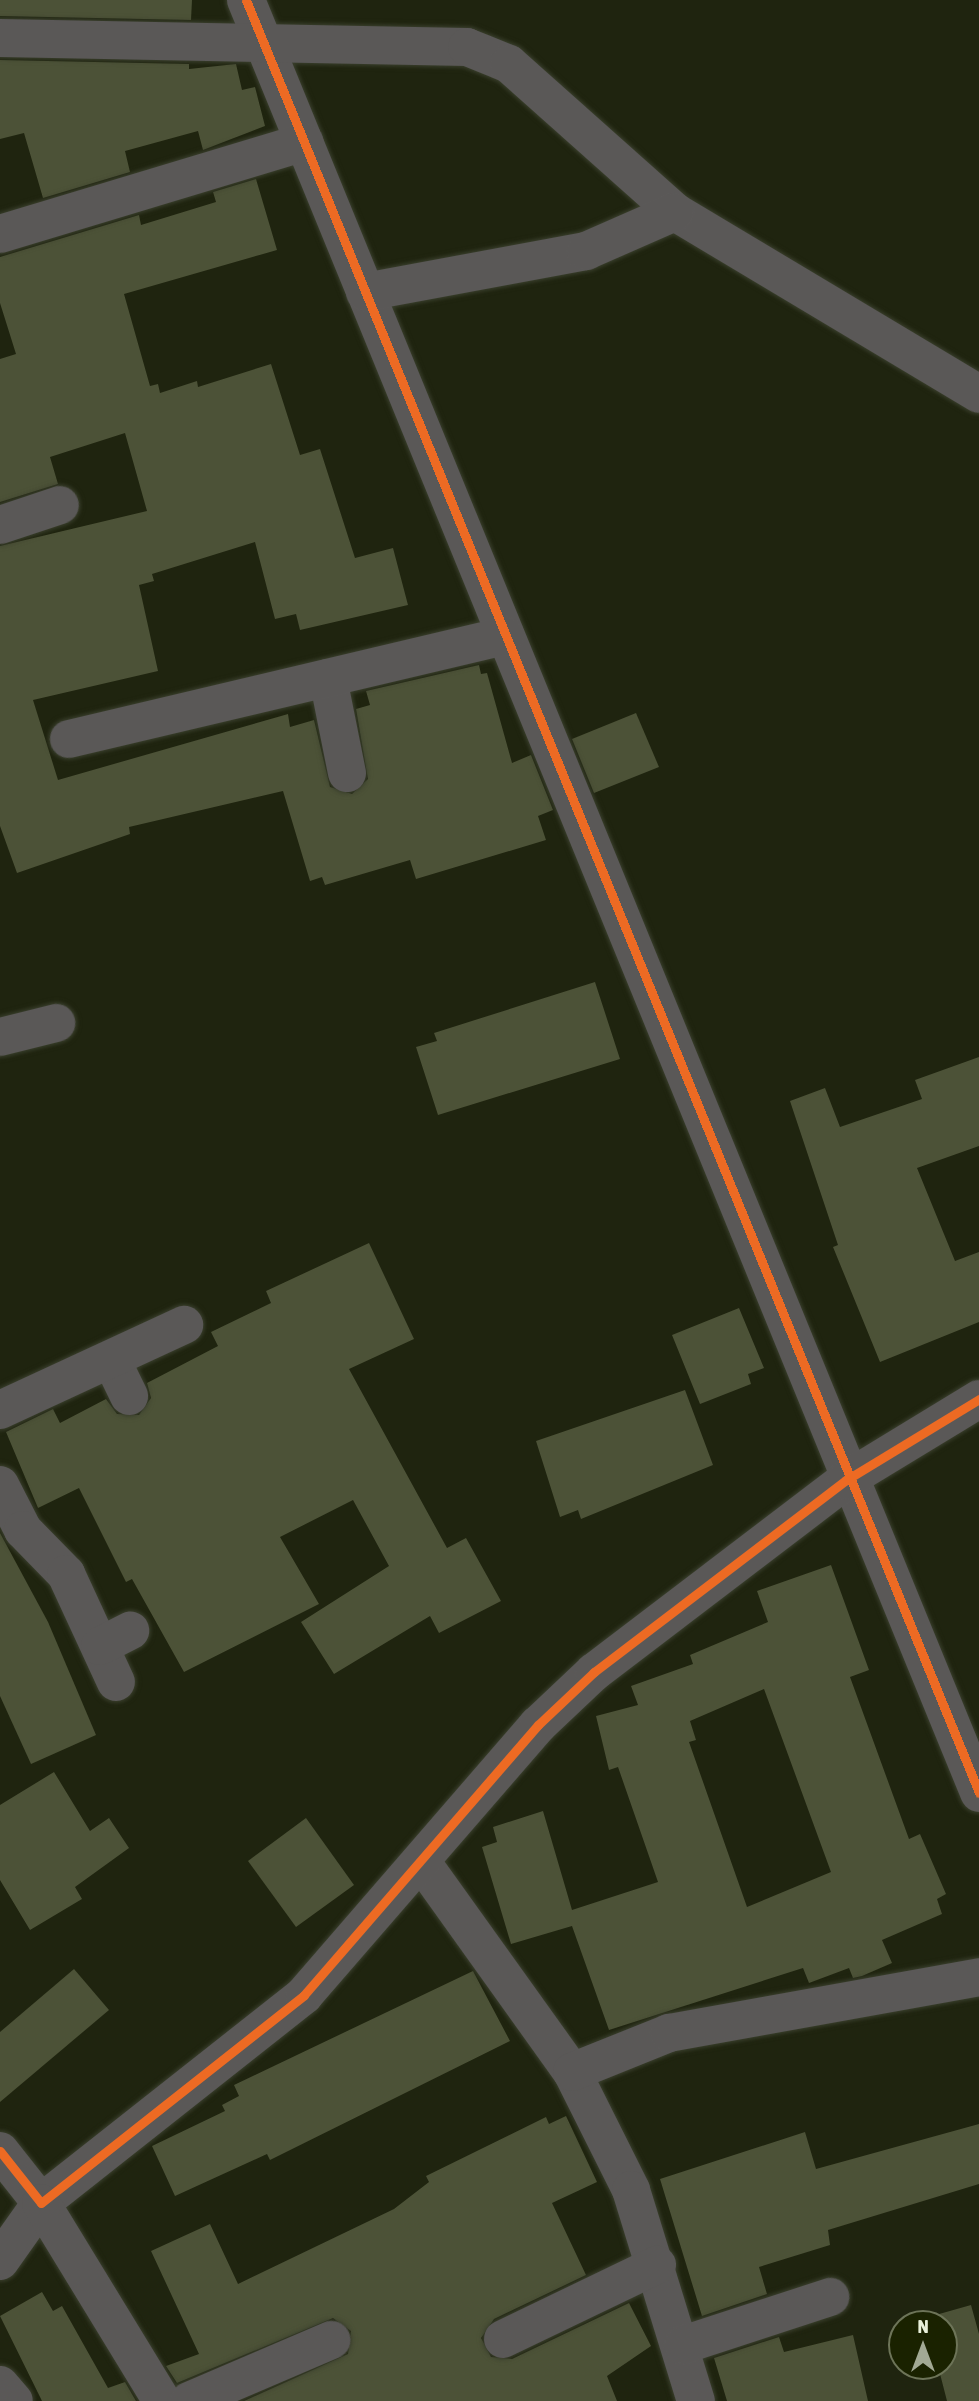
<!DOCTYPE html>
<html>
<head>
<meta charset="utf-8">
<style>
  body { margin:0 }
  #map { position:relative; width:979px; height:2401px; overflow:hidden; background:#1f240f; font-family:"Asap Condensed",sans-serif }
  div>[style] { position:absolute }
  .building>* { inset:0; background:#4c5237 }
  .roads { filter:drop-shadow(0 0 2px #3a3f2d) drop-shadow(0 0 2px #3a3f2d) }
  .minor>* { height:38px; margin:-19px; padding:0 19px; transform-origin:19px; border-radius:19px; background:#5a5857 }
  .cycleway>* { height:9px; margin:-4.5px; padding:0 4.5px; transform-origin:4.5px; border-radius:4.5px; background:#ed6a23 }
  span { translate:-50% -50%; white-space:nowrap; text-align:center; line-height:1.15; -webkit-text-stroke:7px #1a2200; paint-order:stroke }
  .north { position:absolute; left:888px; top:2310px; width:70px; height:70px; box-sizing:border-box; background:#1a2200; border:2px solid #6d7458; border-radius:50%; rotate:0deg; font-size:19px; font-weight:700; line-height:28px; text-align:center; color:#e9f0db }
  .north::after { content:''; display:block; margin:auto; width:24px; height:32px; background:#a2a994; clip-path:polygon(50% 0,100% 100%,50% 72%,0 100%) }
</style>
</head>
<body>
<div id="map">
  <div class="building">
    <i style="clip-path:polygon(0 0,192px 0,191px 20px,0 16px)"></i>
    <i style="clip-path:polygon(0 60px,189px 64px,189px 69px,236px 64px,242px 90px,255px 87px,265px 126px,203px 150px,198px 131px,125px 151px,130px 172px,43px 198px,24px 133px,0 139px)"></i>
    <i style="clip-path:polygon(256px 179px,277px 250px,124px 294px,150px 386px,158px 384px,160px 393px,197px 381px,198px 387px,271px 364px,300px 455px,320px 449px,355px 558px,393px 548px,408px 605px,300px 630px,296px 614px,275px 619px,255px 542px,152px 574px,154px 581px,139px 585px,158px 671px,33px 700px,58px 780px,288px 714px,290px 727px,314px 720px,330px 787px,352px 794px,368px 779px,356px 709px,370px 705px,366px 691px,479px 665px,481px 674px,487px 673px,512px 763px,531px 755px,553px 810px,538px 816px,546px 840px,416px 879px,410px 860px,325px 885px,322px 877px,310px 881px,283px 791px,129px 827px,130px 834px,17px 873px,0 826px,0 546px,147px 511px,125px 433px,50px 457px,58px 484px,0 502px,0 359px,16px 354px,0 303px,0 257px,139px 215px,141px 225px,216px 202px,213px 192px)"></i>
    <i style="clip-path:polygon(636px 713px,659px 767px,594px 793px,572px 739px)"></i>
    <i style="clip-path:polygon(595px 982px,620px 1059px,438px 1115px,416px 1047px,437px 1041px,434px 1033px)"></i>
    <i style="clip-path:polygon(979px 1057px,979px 1146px,917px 1168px,955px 1261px,979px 1252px,979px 1322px,880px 1362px,833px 1247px,838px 1245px,790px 1101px,825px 1088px,840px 1127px,922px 1099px,915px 1080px)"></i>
    <i style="clip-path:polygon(369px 1243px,414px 1339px,349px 1369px,447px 1548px,466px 1538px,501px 1601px,439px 1633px,430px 1616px,334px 1674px,301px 1622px,389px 1566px,353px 1500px,280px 1537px,319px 1604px,184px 1672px,132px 1579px,126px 1582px,79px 1488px,38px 1508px,6px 1432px,53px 1409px,60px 1423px,106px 1399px,117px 1414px,139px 1415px,151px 1398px,147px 1383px,218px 1346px,211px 1332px,271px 1303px,266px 1291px)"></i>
    <i style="clip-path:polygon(739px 1308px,764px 1368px,748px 1374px,751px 1384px,700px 1404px,672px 1335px)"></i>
    <i style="clip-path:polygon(685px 1390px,713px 1465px,581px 1519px,578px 1510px,560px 1517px,536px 1441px)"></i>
    <i style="clip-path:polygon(0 1533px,48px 1622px,96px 1735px,31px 1764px,0 1696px)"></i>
    <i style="clip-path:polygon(evenodd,831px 1565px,869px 1670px,850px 1677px,909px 1839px,920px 1834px,946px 1894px,937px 1899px,942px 1914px,882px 1940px,892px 1963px,862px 1976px,853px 1978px,849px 1968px,809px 1983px,803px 1968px,609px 2030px,572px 1926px,511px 1944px,482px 1847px,497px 1842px,493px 1827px,543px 1811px,572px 1910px,658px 1882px,618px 1767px,609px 1770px,596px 1716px,638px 1705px,631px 1686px,693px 1664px,690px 1655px,768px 1622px,757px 1591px,831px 1565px,764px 1689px,831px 1872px,747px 1907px,689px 1742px,696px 1740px,690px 1721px,764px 1689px)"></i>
    <i style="clip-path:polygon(54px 1772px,90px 1831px,109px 1818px,129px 1848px,75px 1887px,82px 1899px,30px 1930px,0 1880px,0 1805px)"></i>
    <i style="clip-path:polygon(306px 1818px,354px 1885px,296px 1927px,248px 1861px)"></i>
    <i style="clip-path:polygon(74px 1969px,109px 2010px,0 2102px,0 2032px)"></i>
    <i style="clip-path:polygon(473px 1971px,510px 2041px,270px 2160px,267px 2154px,175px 2196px,152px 2146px,225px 2111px,222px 2105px,239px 2096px,234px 2085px)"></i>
    <i style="clip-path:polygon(566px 2116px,597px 2182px,552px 2203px,586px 2275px,494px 2319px,481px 2338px,491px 2357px,512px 2359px,629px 2303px,651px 2346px,607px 2376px,617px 2401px,244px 2401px,348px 2354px,351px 2331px,333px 2318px,177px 2383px,166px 2366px,199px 2354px,151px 2251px,210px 2224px,238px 2284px,394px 2209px,429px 2182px,426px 2176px,546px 2117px,549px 2124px)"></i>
    <i style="clip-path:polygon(979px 2124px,979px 2184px,828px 2230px,830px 2245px,759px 2267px,767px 2294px,702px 2316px,660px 2179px,805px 2132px,816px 2169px)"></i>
    <i style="clip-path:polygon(42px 2292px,53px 2311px,62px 2306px,108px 2388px,125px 2382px,136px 2401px,42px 2401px,0 2316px)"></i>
    <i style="clip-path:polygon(971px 2305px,979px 2334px,979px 2401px,947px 2401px,938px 2366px,944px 2366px,944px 2324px,927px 2324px,925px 2318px)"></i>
    <i style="clip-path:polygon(853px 2335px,868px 2401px,727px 2401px,714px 2358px,779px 2337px,784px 2352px)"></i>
  </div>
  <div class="roads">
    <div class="minor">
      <i style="left:246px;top:0;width:1937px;rotate:67.76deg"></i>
      <i style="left:0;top:38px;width:467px;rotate:1.1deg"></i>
      <i style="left:467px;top:47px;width:45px;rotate:22deg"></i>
      <i style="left:509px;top:64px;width:222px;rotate:41.7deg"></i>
      <i style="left:675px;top:212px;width:354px;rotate:30.9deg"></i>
      <i style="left:0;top:234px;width:318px;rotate:-16.8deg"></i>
      <i style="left:365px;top:292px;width:225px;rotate:-10.5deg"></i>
      <i style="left:586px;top:251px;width:97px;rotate:-23.7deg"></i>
      <i style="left:0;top:525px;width:63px;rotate:-18.4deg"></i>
      <i style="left:328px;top:678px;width:97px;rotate:78.7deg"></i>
      <i style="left:69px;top:739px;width:448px;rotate:-13.3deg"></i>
      <i style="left:0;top:1037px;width:58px;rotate:-14deg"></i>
      <i style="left:112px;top:1361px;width:39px;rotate:64deg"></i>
      <i style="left:0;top:1410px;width:203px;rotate:-24.8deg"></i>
      <i style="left:0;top:1485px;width:51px;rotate:62.9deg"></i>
      <i style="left:23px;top:1530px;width:62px;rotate:45.7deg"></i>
      <i style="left:66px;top:1574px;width:119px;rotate:65.2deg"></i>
      <i style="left:100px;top:1646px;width:34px;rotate:-27deg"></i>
      <i style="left:423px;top:1864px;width:256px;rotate:54.4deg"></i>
      <i style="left:572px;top:2072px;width:132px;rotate:63.4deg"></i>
      <i style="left:631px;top:2190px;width:221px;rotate:72.9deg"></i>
      <i style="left:572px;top:2072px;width:105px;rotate:-21.9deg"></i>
      <i style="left:669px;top:2033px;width:315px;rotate:-10.2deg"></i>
      <i style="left:0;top:2151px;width:66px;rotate:51.7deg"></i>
      <i style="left:41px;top:2203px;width:335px;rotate:-38.3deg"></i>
      <i style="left:304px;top:1995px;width:357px;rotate:-49.1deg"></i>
      <i style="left:538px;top:1725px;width:77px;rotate:-43.4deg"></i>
      <i style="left:594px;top:1672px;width:317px;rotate:-37.3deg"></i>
      <i style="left:846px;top:1480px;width:156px;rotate:-31.3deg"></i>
      <i style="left:0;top:2261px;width:71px;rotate:-54.7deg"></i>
      <i style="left:41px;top:2203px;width:232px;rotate:58.6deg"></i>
      <i style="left:503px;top:2339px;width:171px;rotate:-25.7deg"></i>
      <i style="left:683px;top:2345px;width:155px;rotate:-18.1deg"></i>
      <i style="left:0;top:2385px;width:21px;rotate:49deg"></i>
      <i style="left:189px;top:2401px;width:155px;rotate:-23.2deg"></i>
    </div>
  </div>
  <div class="cycleway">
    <i style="left:246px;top:0;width:1937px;rotate:67.76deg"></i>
    <i style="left:0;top:2151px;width:66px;rotate:51.7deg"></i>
    <i style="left:41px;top:2203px;width:335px;rotate:-38.3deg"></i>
    <i style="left:304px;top:1995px;width:357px;rotate:-49.1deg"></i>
    <i style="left:538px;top:1725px;width:77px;rotate:-43.4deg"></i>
    <i style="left:594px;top:1672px;width:317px;rotate:-37.3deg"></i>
    <i style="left:846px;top:1480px;width:156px;rotate:-31.3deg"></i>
  </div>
  <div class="north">N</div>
</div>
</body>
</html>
